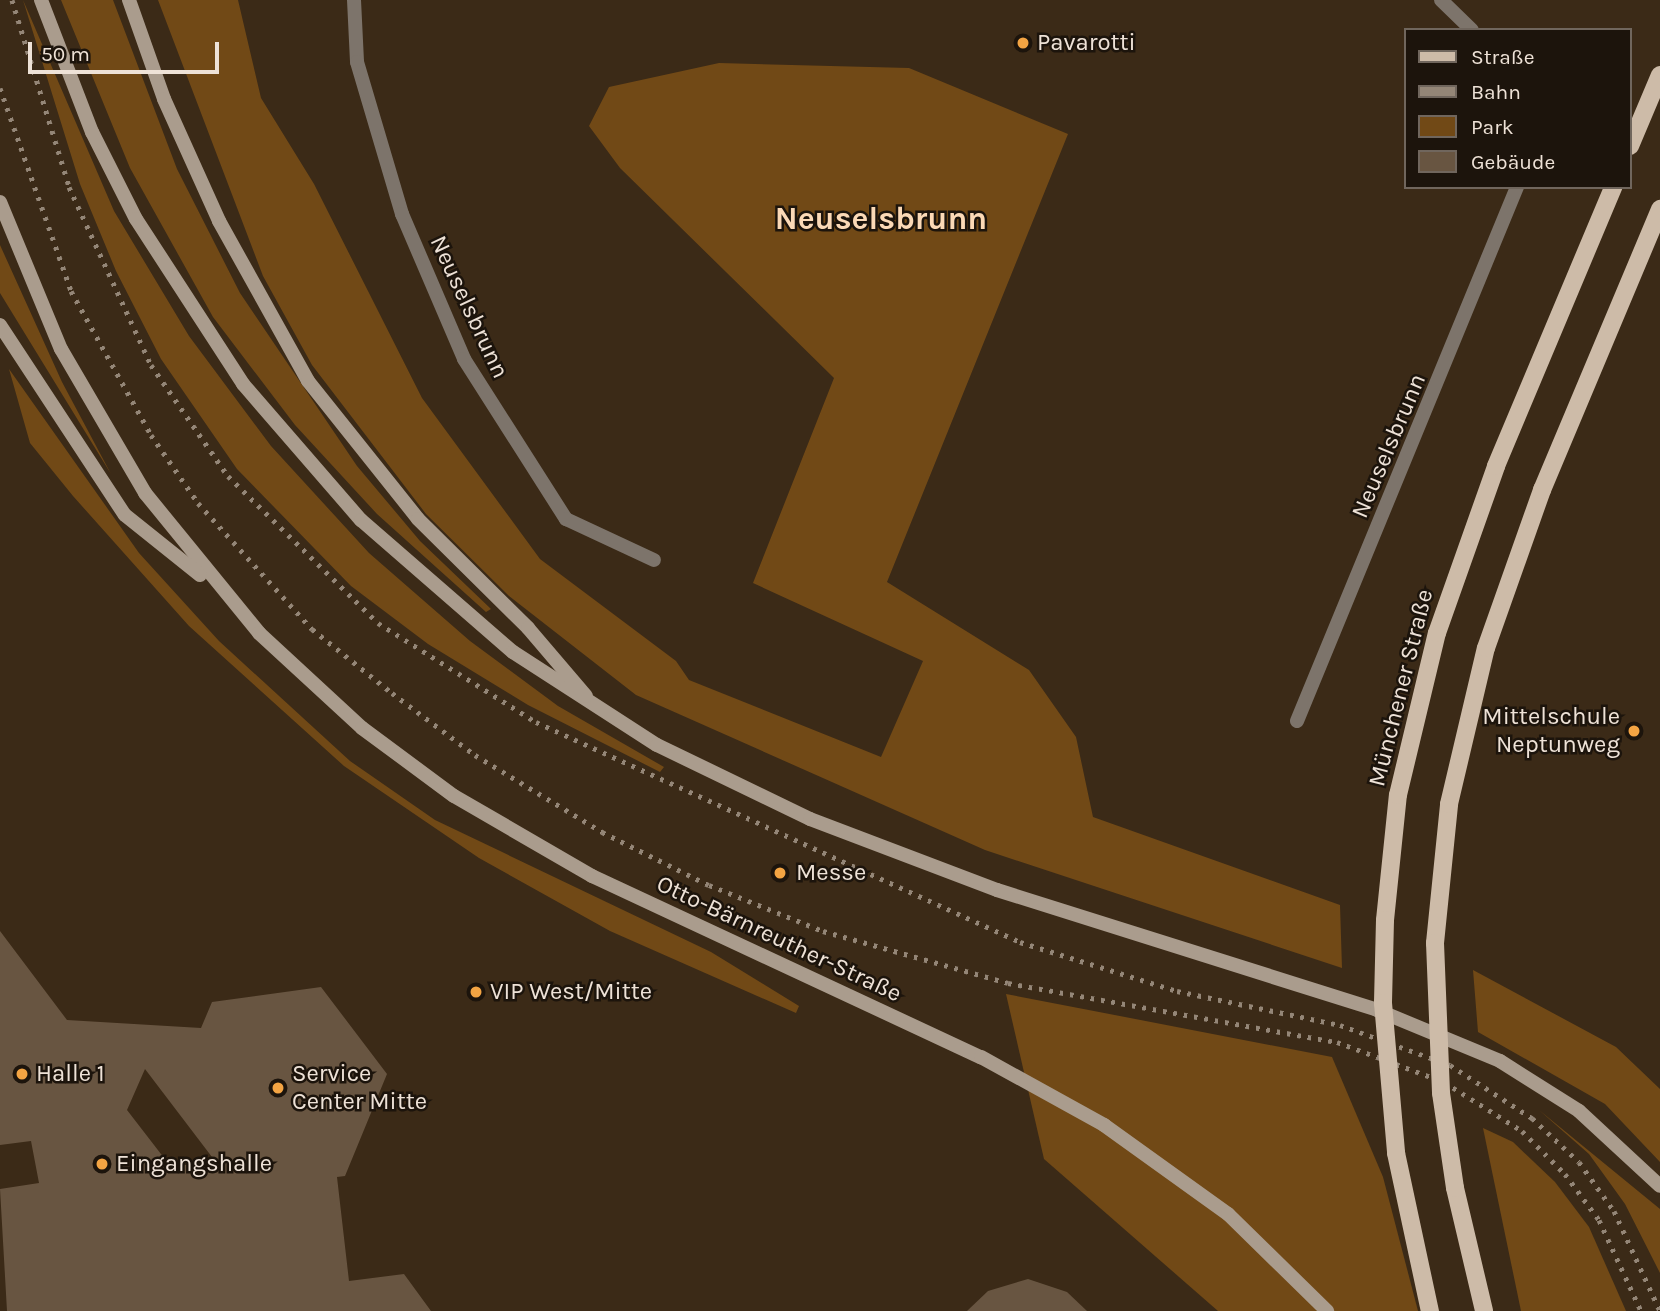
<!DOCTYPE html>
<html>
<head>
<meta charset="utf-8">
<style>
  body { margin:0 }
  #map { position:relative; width:1660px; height:1311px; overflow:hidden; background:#3b2a17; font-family:Karla,sans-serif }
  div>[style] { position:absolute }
  .green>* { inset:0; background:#714916 }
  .building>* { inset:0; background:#685541 }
  .minor>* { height:14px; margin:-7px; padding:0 7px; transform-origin:7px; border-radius:7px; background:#7d746b }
  .secondary>* { height:14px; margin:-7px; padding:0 7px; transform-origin:7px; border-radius:7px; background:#aa9c8d }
  .primary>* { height:18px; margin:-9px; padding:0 9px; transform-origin:9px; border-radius:9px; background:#cdbba8 }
  .rail>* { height:5px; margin-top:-2.5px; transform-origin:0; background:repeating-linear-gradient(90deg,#948677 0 3.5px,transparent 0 10.5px) }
  .primary-bridge>* { height:18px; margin:-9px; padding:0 9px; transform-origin:9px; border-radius:9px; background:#cdbba8 }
  .dots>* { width:19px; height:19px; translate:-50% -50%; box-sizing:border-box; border:4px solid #1c140c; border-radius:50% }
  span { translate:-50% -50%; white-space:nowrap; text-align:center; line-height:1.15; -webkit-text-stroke:5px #1c140c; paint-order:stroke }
  .poi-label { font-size:24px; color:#eee2d7 }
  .left { translate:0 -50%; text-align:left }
  .right { translate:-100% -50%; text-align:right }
  .street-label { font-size:24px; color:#eee2d7 }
  .district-label { font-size:32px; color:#fbd9b6; font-weight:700 }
  .legend { position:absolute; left:1404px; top:28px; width:228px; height:161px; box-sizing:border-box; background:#1c140c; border:2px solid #70665d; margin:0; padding:9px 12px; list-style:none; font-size:21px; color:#eee2d7 }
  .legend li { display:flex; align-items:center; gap:14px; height:35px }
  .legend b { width:35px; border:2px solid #70665d }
  .scale { position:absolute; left:28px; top:42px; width:191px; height:32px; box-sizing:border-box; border:4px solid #eee2d7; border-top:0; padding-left:9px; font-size:21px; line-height:24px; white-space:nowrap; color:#eee2d7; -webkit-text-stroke:5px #1c140c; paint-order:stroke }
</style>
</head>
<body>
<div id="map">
  <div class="green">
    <i style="clip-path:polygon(23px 0,114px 211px,189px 336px,271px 446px,369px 553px,470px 641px,558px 706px,664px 767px,660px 772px,528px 705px,428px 644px,351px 586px,237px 469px,161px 359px,116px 271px,80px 184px)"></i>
    <i style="clip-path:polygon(61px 0,113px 0,177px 169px,240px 293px,357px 466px,420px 541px,491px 609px,486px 612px,377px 514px,295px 425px,213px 317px,130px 168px)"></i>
    <i style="clip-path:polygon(158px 0,238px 0,261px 98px,314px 184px,422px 398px,540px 559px,676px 661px,689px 680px,881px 757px,923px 661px,753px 583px,834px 378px,620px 168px,589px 126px,609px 87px,719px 63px,909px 68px,1068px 134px,887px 582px,1029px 670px,1076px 737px,1093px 817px,1340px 905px,1342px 968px,985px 850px,636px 695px,509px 596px,426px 514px,312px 365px,263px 276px)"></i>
    <i style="clip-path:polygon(0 245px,62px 382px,111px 474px,0 293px)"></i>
    <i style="clip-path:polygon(9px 369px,139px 553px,219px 641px,350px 761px,435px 820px,711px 952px,799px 1006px,796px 1013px,610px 931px,479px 858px,344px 766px,189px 626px,73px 496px,30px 443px)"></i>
    <i style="clip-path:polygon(1473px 970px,1616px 1047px,1660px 1089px,1660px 1162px,1605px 1104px,1478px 1032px)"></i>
    <i style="clip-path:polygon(1006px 994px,1332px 1057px,1383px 1177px,1418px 1311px,1218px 1311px,1044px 1159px)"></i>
    <i style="clip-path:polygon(1539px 1110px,1660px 1209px,1660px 1273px,1625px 1204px,1589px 1154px)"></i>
    <i style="clip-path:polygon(1483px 1128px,1513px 1142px,1555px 1182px,1589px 1227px,1626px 1311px,1521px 1311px)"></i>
  </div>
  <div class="building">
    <i style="clip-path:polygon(evenodd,0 931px,67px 1020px,201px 1028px,212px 1002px,321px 987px,387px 1074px,345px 1176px,337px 1177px,349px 1281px,404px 1274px,431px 1311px,7px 1311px,0 1189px,39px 1183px,31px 1141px,0 1145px,0 931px,145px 1069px,215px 1161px,171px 1167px,127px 1110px,145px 1069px)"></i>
    <i style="clip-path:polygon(1028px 1279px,1067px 1292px,1087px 1311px,967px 1311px,988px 1291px)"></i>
  </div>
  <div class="minor">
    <i style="left:354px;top:0;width:62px;rotate:87.2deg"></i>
    <i style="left:357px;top:62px;width:159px;rotate:73.5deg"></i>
    <i style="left:402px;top:214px;width:158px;rotate:66.8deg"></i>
    <i style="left:464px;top:359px;width:190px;rotate:57.5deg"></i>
    <i style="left:566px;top:519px;width:97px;rotate:25deg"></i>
    <i style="left:1441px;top:0;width:43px;rotate:44.1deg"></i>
    <i style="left:1297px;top:721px;width:578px;rotate:-67.61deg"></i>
  </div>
  <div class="secondary">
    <i style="left:41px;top:0;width:142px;rotate:68.9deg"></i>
    <i style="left:92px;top:132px;width:97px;rotate:63.2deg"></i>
    <i style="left:136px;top:219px;width:197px;rotate:57deg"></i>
    <i style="left:243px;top:384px;width:180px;rotate:49.1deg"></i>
    <i style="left:361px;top:520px;width:201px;rotate:41deg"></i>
    <i style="left:513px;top:652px;width:171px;rotate:32.9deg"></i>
    <i style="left:657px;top:745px;width:170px;rotate:25.8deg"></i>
    <i style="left:810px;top:819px;width:200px;rotate:20.8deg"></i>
    <i style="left:997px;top:890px;width:398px;rotate:17.5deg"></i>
    <i style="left:1377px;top:1010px;width:133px;rotate:22.5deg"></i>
    <i style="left:1500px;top:1061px;width:93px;rotate:32.3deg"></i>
    <i style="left:1579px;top:1111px;width:110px;rotate:42.8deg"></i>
    <i style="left:129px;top:0;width:105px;rotate:70.5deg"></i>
    <i style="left:164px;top:99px;width:134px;rotate:65.7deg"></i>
    <i style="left:219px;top:221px;width:183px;rotate:60.9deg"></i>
    <i style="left:308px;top:381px;width:176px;rotate:51.4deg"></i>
    <i style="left:418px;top:519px;width:155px;rotate:44.7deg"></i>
    <i style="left:528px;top:628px;width:89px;rotate:49.5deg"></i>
    <i style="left:0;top:202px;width:159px;rotate:67.5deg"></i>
    <i style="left:61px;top:349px;width:167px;rotate:59.7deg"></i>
    <i style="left:145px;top:493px;width:181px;rotate:50.8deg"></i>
    <i style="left:259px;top:633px;width:140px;rotate:42.7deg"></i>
    <i style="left:362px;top:728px;width:114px;rotate:36.5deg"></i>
    <i style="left:454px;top:796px;width:160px;rotate:30.1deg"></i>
    <i style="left:592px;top:876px;width:429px;rotate:25deg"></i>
    <i style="left:981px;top:1057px;width:141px;rotate:28.9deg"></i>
    <i style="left:1104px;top:1125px;width:153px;rotate:35.7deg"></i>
    <i style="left:1228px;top:1214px;width:139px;rotate:44.4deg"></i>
    <i style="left:0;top:325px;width:227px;rotate:56.7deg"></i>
    <i style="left:125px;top:515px;width:96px;rotate:38.7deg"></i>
  </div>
  <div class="primary">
    <i style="left:1630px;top:146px;width:77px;rotate:-67.1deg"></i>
    <i style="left:1385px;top:920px;width:126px;rotate:-84.1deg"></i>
    <i style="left:1398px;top:795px;width:167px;rotate:-76.5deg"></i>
    <i style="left:1437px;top:633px;width:177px;rotate:-70.5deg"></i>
    <i style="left:1496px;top:466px;width:303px;rotate:-67.2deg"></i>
    <i style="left:1435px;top:943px;width:140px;rotate:-84.2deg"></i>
    <i style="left:1449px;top:804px;width:160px;rotate:-76.7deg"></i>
    <i style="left:1486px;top:648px;width:168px;rotate:-70.5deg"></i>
    <i style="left:1542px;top:490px;width:305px;rotate:-67.2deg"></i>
    <i style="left:1396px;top:1153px;width:162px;rotate:77.9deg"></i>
    <i style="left:1455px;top:1188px;width:126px;rotate:76.7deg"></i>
  </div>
  <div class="rail">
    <i style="left:12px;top:0;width:195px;rotate:73deg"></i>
    <i style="left:69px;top:187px;width:196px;rotate:65.3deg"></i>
    <i style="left:151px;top:365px;width:135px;rotate:55.3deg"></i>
    <i style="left:228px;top:476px;width:210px;rotate:44.4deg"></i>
    <i style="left:378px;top:623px;width:186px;rotate:32.1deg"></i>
    <i style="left:536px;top:722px;width:532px;rotate:24.44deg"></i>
    <i style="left:1020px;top:942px;width:164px;rotate:17.3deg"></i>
    <i style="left:1177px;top:991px;width:167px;rotate:11.8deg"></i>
    <i style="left:1340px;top:1025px;width:117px;rotate:20deg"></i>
    <i style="left:1450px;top:1065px;width:98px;rotate:32.9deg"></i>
    <i style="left:1532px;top:1118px;width:64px;rotate:43.1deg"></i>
    <i style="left:1579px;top:1162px;width:60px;rotate:54.5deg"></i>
    <i style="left:1614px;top:1211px;width:110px;rotate:65.3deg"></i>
    <i style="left:0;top:88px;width:215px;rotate:70.7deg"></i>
    <i style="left:71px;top:291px;width:165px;rotate:60.9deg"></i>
    <i style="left:151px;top:435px;width:83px;rotate:55.3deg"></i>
    <i style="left:198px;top:503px;width:170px;rotate:47.9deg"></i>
    <i style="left:312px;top:629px;width:102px;rotate:38.7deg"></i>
    <i style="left:392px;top:693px;width:104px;rotate:36.8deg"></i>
    <i style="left:475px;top:755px;width:149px;rotate:31.2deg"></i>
    <i style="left:602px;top:832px;width:119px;rotate:26.4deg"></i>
    <i style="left:709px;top:885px;width:123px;rotate:22deg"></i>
    <i style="left:823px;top:931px;width:192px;rotate:15.7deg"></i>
    <i style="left:1008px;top:983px;width:334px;rotate:10.2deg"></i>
    <i style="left:1337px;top:1042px;width:114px;rotate:20.5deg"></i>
    <i style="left:1444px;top:1082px;width:92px;rotate:32.1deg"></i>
    <i style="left:1522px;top:1131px;width:61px;rotate:45deg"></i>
    <i style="left:1565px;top:1174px;width:57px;rotate:53.5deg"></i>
    <i style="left:1599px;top:1220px;width:100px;rotate:65.2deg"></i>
  </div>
  <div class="primary-bridge">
    <i style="left:1385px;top:920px;width:83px;rotate:91.4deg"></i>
    <i style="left:1383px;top:1003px;width:151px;rotate:85deg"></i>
    <i style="left:1435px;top:943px;width:150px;rotate:87.7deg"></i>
    <i style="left:1441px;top:1093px;width:96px;rotate:81.6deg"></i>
  </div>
  <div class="dots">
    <i style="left:1023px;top:43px;background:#f3a443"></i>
    <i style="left:1634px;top:731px;background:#f3a443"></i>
    <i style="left:780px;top:873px;background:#f3a443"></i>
    <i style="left:476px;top:992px;background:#f3a443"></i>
    <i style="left:22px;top:1074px;background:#f3a443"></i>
    <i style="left:278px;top:1088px;background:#f3a443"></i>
    <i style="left:102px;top:1164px;background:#f3a443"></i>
  </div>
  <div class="poi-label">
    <span class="left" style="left:1037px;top:43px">Pavarotti</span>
    <span class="right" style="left:1620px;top:731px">Mittelschule<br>Neptunweg</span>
    <span class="left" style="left:796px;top:873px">Messe</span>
    <span class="left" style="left:490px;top:992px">VIP West/Mitte</span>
    <span class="left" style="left:36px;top:1074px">Halle 1</span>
    <span class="left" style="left:292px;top:1088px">Service<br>Center Mitte</span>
    <span class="left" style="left:116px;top:1164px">Eingangshalle</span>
  </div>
  <div class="street-label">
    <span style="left:469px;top:307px;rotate:65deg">Neuselsbrunn</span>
    <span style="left:1389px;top:446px;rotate:-67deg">Neuselsbrunn</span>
    <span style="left:1401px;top:688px;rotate:-76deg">Münchener Straße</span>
    <span style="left:779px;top:939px;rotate:25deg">Otto-Bärnreuther-Straße</span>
  </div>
  <div class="district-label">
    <span style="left:881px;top:219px">Neuselsbrunn</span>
  </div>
  <ul class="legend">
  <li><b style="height:9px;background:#cdbba8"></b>Straße</li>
  <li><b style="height:9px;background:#948677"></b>Bahn</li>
  <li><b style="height:19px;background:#714916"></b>Park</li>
  <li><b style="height:19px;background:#685541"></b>Gebäude</li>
  </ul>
  <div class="scale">50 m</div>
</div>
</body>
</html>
